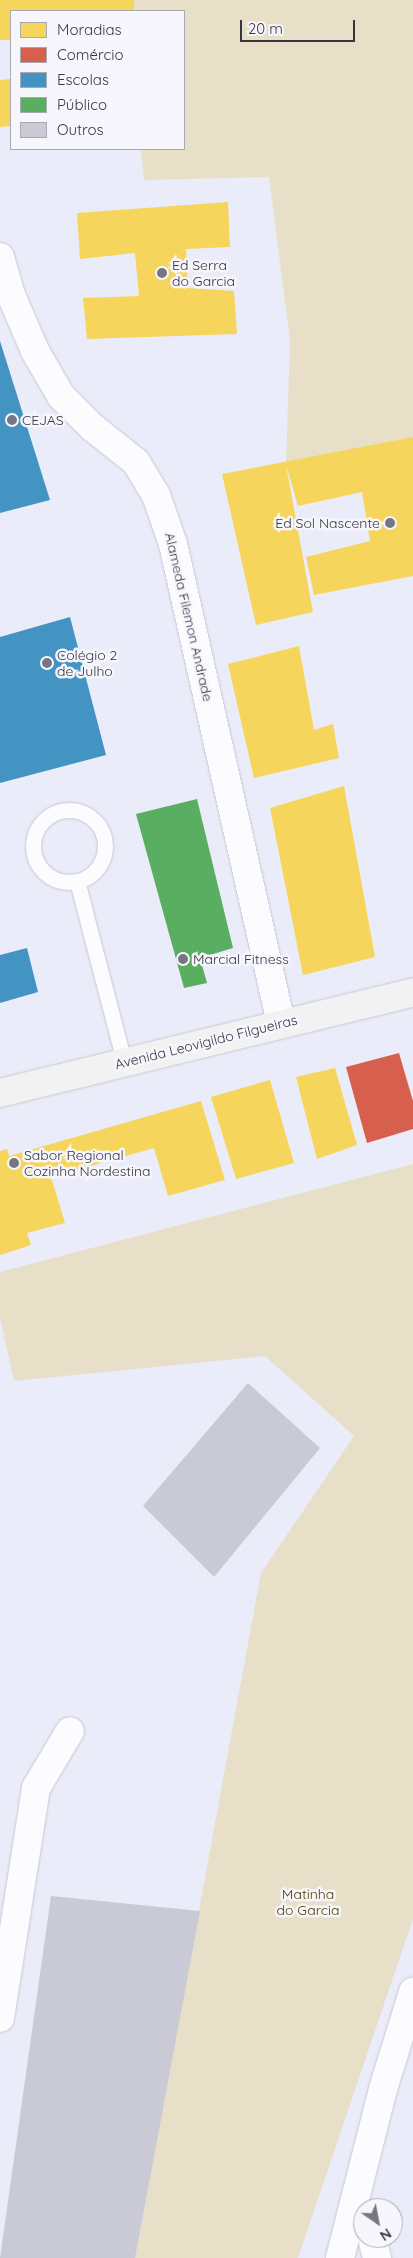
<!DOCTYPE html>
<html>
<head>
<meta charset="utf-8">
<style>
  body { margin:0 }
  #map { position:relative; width:413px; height:2258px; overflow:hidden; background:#ebecf9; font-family:Quicksand,sans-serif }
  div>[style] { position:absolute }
  .green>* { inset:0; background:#e8dfc9 }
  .homes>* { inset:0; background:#f6d55c }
  .shops>* { inset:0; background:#d6604d }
  .schools>* { inset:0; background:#4393c3 }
  .public>* { inset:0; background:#5aae61 }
  .building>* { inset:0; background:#c9cad6 }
  .roads { filter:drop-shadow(0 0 1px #c7c8d4) drop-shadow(0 0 1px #c7c8d4) }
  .service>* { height:15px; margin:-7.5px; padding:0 7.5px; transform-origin:7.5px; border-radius:7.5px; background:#fcfcfe }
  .service>.ring { margin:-7.5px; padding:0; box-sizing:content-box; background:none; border:15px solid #fcfcfe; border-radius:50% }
  .minor>* { height:28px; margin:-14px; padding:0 14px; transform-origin:14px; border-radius:14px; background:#fcfcfe }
  .secondary>* { height:28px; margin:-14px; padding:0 14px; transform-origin:14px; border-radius:14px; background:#f3f2f2 }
  .dots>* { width:14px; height:14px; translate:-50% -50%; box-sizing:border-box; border:2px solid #f6f6fc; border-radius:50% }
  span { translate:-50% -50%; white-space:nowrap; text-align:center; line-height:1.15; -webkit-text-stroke:5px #f6f6fc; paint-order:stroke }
  .poi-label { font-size:14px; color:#343641 }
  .left { translate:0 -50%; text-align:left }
  .right { translate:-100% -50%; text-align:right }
  .street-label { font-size:14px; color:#343641 }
  .park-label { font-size:14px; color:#524100 }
  .legend { position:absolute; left:10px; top:10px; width:175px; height:140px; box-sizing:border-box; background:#f6f6fc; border:1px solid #a8a9b1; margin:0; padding:6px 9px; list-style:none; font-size:15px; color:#343641 }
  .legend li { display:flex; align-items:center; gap:10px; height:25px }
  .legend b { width:25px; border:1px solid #a8a9b1 }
  .north { position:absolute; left:353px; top:2198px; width:50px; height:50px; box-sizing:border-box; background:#f6f6fc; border:1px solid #a8a9b1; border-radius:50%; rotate:147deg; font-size:14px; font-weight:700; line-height:20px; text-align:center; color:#343641 }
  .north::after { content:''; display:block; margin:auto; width:18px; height:22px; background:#747681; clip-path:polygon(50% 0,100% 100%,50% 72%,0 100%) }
  .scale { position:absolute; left:240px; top:20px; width:115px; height:22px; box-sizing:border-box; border:2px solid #343641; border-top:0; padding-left:6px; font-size:15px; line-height:18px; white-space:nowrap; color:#343641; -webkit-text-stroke:4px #f6f6fc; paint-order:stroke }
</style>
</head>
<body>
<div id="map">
  <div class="green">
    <i style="clip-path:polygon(134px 0,413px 0,413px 437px,286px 464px,290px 341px,269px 177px,144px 180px,141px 149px,184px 149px,184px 11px,134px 11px)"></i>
    <i style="clip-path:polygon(413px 1164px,413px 1919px,298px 2258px,135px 2258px,261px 1573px,354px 1436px,265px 1356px,14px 1381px,0 1318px,0 1272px)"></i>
  </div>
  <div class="homes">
    <i style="clip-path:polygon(0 0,134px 0,134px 11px,11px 11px,11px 40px,0 40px)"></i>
    <i style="clip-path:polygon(11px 79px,11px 126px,0 127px,0 80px)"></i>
    <i style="clip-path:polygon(228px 202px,230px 247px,186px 249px,188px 288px,234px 291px,237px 334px,87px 339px,83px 298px,139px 296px,135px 253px,80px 259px,77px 213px)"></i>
    <i style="clip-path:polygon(413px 437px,413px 576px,314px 595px,306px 557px,370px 541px,362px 492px,298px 506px,286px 465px,313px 612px,256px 625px,222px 474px)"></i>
    <i style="clip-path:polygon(299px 646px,314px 730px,333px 724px,339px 758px,254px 778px,228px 664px)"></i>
    <i style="clip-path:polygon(344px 786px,375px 957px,303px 975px,270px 808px)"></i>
    <i style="clip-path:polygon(335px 1068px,357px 1145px,317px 1159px,296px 1077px)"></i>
    <i style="clip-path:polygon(270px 1080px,294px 1163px,236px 1179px,211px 1097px)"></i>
    <i style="clip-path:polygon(201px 1101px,225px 1180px,168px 1196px,154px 1148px,51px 1177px,65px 1223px,27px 1233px,31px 1245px,0 1255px,0 1151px,7px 1149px,9px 1156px)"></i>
  </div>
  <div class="shops">
    <i style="clip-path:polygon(399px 1053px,413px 1101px,413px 1129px,367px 1143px,346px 1067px)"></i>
  </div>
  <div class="schools">
    <i style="clip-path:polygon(0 341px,50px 500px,0 513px)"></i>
    <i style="clip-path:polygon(70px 617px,106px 755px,0 783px,0 637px)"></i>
    <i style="clip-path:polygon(27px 948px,38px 992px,0 1003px,0 955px)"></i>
  </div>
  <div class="public">
    <i style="clip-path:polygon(197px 799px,233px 948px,200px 958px,207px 983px,184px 988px,136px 814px)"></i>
  </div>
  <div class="building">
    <i style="clip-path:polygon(248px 1383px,320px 1448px,214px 1577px,143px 1506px)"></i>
    <i style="clip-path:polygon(51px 1896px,200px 1911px,135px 2258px,0 2258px)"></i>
  </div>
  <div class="roads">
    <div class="service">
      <i class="ring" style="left:33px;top:810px;width:57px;height:57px"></i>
      <i style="left:77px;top:881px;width:187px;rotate:75.4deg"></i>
    </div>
    <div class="minor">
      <i style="left:0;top:257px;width:40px;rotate:74deg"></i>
      <i style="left:11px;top:295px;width:61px;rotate:66.8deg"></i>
      <i style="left:35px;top:351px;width:52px;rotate:60deg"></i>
      <i style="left:61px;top:396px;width:44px;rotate:45deg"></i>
      <i style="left:92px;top:427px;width:56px;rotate:38.5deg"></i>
      <i style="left:136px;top:462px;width:39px;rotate:59deg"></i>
      <i style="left:156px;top:495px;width:52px;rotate:70.9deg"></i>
      <i style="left:173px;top:544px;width:492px;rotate:77.3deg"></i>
      <i style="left:0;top:2018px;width:233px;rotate:-81.1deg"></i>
      <i style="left:36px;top:1788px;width:66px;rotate:-59.2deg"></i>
      <i style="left:372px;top:2238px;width:21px;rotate:76deg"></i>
      <i style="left:340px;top:2258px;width:174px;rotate:-75.7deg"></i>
      <i style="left:383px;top:2089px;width:102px;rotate:-72.8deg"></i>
    </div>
    <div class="secondary">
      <i style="left:0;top:1093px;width:425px;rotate:-13.7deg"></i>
    </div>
  </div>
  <div class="dots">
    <i style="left:162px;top:273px;background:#747681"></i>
    <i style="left:12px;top:420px;background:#747681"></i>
    <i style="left:390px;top:523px;background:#747681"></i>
    <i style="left:47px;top:663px;background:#747681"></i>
    <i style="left:183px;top:959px;background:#747681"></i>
    <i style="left:14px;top:1163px;background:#747681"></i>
  </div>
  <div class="poi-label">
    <span class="left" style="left:172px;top:273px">Ed Serra<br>do Garcia</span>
    <span class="left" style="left:22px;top:420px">CEJAS</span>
    <span class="right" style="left:380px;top:523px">Ed Sol Nascente</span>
    <span class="left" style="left:57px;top:663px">Colégio 2<br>de Julho</span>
    <span class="left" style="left:193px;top:959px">Marcial Fitness</span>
    <span class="left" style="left:24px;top:1163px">Sabor Regional<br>Cozinha Nordestina</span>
  </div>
  <div class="street-label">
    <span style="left:189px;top:617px;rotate:77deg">Alameda Filemon Andrade</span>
    <span style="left:206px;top:1042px;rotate:-14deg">Avenida Leovigildo Filgueiras</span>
  </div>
  <div class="park-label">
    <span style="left:308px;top:1902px">Matinha<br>do Garcia</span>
  </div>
  <ul class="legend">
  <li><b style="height:14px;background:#f6d55c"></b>Moradias</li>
  <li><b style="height:14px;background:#d6604d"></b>Comércio</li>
  <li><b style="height:14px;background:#4393c3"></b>Escolas</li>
  <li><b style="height:14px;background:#5aae61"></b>Público</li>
  <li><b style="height:14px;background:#c9cad6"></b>Outros</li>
  </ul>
  <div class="north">N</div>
  <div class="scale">20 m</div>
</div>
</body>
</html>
